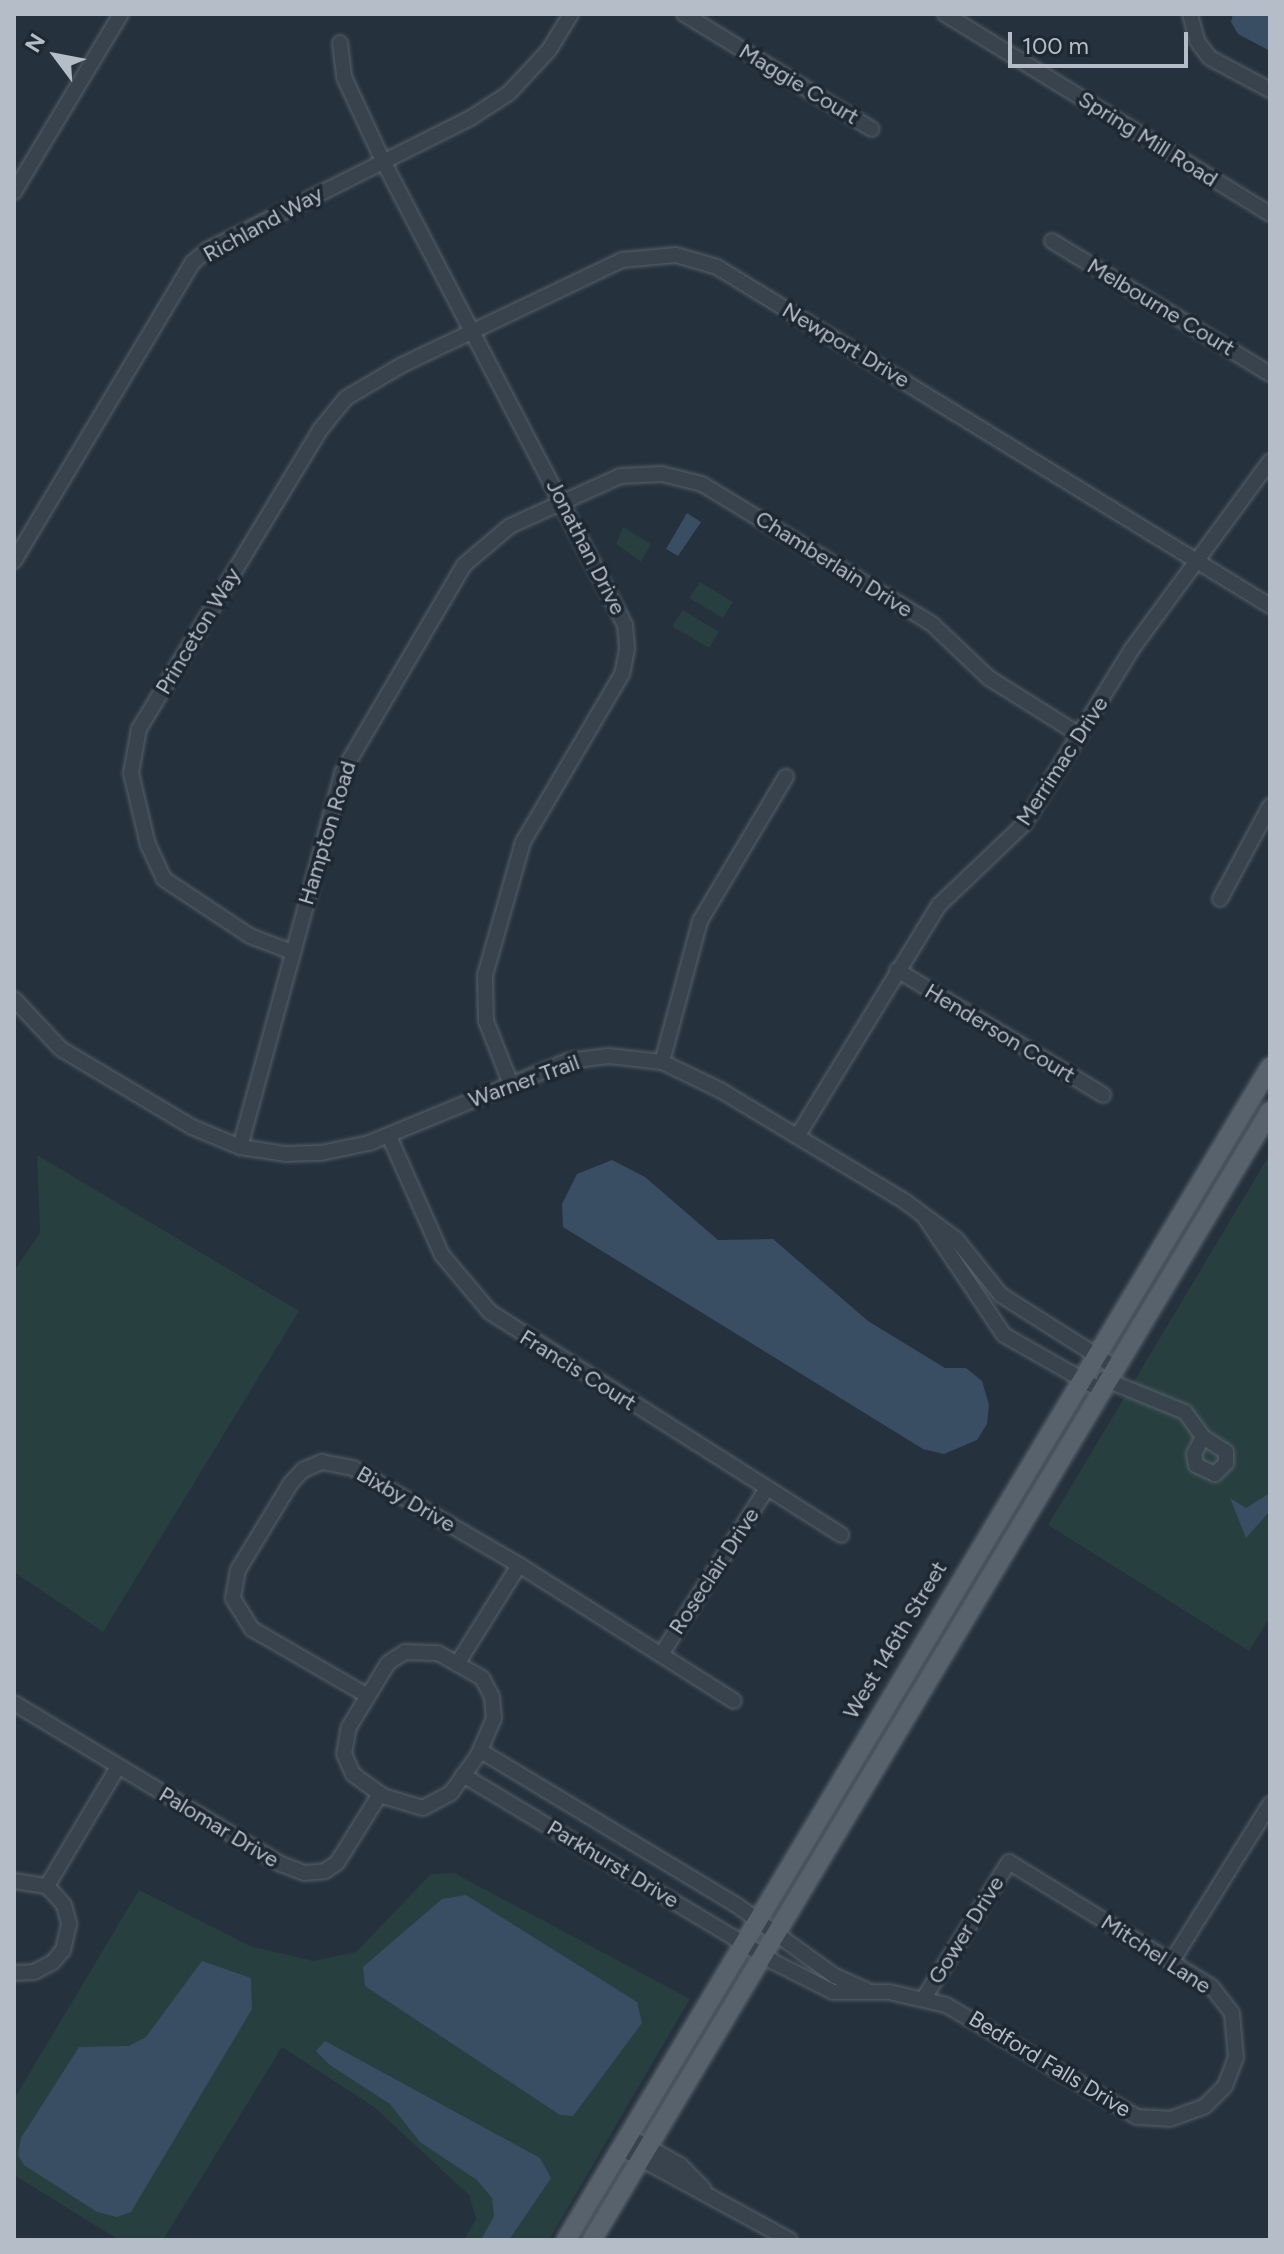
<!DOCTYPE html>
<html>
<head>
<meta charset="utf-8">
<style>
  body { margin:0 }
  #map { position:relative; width:1284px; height:2254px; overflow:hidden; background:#25313c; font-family:Figtree,sans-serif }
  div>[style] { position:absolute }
  .green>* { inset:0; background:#283f3f }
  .water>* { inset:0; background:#3a4e63 }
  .roads { filter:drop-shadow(0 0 2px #57616b) drop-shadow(0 0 2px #57616b) }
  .minor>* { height:14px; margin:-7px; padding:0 7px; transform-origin:7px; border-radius:7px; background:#39434d }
  .major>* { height:18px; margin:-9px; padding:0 9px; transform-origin:9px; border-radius:9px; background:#57626d }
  span { translate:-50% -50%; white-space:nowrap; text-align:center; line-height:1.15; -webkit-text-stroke:7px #1e2832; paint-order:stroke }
  .street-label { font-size:22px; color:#b5bec8 }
  .frame { position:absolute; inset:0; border:16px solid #b5bec8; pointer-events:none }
  .north { position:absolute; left:16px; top:16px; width:80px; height:80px; -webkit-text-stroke:6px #1e2832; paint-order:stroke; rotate:302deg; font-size:22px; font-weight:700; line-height:32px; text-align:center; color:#b5bec8 }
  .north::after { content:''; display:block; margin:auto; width:28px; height:36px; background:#b5bec8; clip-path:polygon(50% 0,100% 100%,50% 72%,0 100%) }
  .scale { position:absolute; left:1008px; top:32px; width:180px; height:36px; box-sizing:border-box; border:4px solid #b5bec8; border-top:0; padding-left:10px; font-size:24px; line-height:28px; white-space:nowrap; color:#b5bec8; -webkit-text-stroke:6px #1e2832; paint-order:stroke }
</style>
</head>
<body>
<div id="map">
  <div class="green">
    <i style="clip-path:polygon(623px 527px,651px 544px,641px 562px,616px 544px)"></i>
    <i style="clip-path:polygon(700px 582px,733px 602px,723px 618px,689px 598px)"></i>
    <i style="clip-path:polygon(683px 610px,719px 632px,709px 648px,672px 626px)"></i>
    <i style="clip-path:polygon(1270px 1154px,1270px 1617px,1249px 1651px,1048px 1525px)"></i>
    <i style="clip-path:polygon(37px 1155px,299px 1311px,103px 1632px,14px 1572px,14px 1271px,40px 1233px)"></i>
    <i style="clip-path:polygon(454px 1873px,690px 1999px,549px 2240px,464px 2240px,476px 2219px,469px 2195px,374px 2107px,282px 2047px,163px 2240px,119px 2240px,14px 2175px,14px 2099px,139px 1890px,250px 1946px,313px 1961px,356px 1952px,431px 1874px)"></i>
  </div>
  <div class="water">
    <i style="clip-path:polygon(1233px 14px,1270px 14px,1270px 51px,1238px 34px,1231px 22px)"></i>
    <i style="clip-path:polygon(687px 513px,701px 522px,678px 556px,666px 549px)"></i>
    <i style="clip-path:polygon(612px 1160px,645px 1177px,718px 1240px,773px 1239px,868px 1321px,945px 1368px,966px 1368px,982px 1381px,989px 1405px,987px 1424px,977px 1440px,944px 1454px,923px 1449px,563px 1227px,562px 1204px,577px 1174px)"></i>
    <i style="clip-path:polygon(1270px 1493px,1270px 1511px,1246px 1538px,1230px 1498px,1246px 1508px)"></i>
    <i style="clip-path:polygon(466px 1895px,637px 2002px,642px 2023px,573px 2116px,560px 2115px,365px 1986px,363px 1967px,442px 1899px)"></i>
    <i style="clip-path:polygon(202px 1961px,251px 1978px,252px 2009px,131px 2212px,117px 2217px,97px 2212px,24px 2165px,18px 2155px,21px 2138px,79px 2047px,129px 2046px,146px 2037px)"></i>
    <i style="clip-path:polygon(325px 2041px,540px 2158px,551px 2178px,509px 2240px,481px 2240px,494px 2216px,492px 2198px,477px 2180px,420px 2142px,390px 2104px,330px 2065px,316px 2051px)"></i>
  </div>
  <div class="roads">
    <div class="minor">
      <i style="left:684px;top:14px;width:220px;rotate:31.5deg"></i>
      <i style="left:945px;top:14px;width:382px;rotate:31.6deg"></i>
      <i style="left:1190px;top:14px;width:28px;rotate:75deg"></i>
      <i style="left:1197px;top:41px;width:21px;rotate:53deg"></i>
      <i style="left:1210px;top:58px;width:68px;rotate:28.1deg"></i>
      <i style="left:340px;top:43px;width:34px;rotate:83deg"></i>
      <i style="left:344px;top:77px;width:90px;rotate:65.1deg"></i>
      <i style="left:382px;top:159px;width:526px;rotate:62.46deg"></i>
      <i style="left:625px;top:625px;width:24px;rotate:85deg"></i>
      <i style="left:627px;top:649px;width:25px;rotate:101deg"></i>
      <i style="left:622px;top:674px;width:195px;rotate:120.5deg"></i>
      <i style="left:523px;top:842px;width:138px;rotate:105.9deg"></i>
      <i style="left:485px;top:975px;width:46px;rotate:88.8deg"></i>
      <i style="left:486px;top:1021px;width:66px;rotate:68.5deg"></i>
      <i style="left:14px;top:192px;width:208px;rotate:-59deg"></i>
      <i style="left:1052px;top:241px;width:255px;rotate:31.4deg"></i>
      <i style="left:14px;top:561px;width:348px;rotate:-59.1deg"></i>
      <i style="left:193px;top:262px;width:21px;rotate:-39deg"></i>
      <i style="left:209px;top:249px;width:291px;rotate:-26.6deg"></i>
      <i style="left:469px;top:119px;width:48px;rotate:-33deg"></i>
      <i style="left:509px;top:93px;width:59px;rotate:-47.1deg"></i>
      <i style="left:549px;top:50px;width:42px;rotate:-58.6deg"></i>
      <i style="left:1220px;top:899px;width:106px;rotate:-61.7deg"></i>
      <i style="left:292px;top:952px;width:45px;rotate:-159.1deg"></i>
      <i style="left:250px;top:936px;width:103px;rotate:-146.5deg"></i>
      <i style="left:164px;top:879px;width:38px;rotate:-115deg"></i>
      <i style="left:148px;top:845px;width:74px;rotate:-103.3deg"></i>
      <i style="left:131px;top:773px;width:45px;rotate:-79.7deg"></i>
      <i style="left:139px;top:729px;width:350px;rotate:-58.8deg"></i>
      <i style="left:320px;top:430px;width:41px;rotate:-50.9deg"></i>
      <i style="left:346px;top:398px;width:65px;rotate:-30.5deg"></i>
      <i style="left:402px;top:365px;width:244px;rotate:-25.5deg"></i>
      <i style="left:622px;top:260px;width:54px;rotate:-5.3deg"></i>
      <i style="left:676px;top:255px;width:43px;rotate:16.3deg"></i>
      <i style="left:717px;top:267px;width:649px;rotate:31.51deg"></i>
      <i style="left:897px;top:970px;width:241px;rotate:31.2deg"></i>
      <i style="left:14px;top:999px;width:69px;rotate:46.8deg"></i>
      <i style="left:61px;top:1049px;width:152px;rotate:30.8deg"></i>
      <i style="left:192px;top:1127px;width:52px;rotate:22.6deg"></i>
      <i style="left:240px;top:1147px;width:47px;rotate:8.7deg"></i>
      <i style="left:286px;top:1154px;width:35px;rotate:-2deg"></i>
      <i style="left:321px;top:1153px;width:49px;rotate:-11.8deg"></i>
      <i style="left:369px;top:1143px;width:215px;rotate:-22.4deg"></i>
      <i style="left:568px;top:1061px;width:41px;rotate:-7deg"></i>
      <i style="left:609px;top:1056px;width:53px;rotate:6.5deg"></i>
      <i style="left:662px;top:1062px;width:67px;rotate:25.8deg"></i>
      <i style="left:722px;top:1091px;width:211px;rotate:31.1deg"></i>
      <i style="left:903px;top:1200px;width:66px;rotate:36.3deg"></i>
      <i style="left:956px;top:1239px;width:72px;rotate:51.2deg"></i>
      <i style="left:1001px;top:1295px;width:133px;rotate:32.4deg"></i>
      <i style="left:662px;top:1062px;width:146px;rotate:-74.9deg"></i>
      <i style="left:700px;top:921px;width:168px;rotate:-59.2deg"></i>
      <i style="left:798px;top:1135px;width:270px;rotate:-58.5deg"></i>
      <i style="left:939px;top:905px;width:117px;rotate:-43.6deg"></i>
      <i style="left:1024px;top:824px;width:206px;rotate:-58.3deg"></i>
      <i style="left:1132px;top:649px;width:233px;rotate:-53.7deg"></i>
      <i style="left:389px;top:1136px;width:130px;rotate:66deg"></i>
      <i style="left:442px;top:1255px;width:75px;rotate:49.9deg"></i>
      <i style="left:490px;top:1312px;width:416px;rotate:32.4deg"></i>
      <i style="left:240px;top:1147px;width:388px;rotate:-74.7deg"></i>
      <i style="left:342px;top:773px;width:241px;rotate:-59.6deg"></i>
      <i style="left:464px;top:565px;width:60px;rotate:-40.3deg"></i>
      <i style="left:510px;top:526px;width:121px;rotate:-24.4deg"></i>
      <i style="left:620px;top:476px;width:42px;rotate:-2.7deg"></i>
      <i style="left:662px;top:474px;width:41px;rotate:14deg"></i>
      <i style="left:702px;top:484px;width:269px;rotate:31.3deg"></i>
      <i style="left:932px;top:624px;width:79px;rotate:43.5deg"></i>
      <i style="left:989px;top:678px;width:107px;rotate:32.1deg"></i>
      <i style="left:924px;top:1216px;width:143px;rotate:56.1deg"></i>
      <i style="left:1004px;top:1335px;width:109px;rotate:29.6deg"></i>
      <i style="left:1104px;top:1379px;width:87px;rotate:22.2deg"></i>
      <i style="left:1185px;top:1412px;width:31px;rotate:54deg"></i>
      <i style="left:1203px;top:1437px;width:27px;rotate:33deg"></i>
      <i style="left:1226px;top:1452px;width:11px;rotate:90deg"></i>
      <i style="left:1226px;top:1463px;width:16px;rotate:135deg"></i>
      <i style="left:1215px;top:1474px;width:21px;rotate:-155deg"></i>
      <i style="left:1196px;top:1465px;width:11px;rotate:-100deg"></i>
      <i style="left:1194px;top:1454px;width:19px;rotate:-62deg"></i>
      <i style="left:405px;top:1652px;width:33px;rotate:2deg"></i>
      <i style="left:438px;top:1653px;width:51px;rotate:29.6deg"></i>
      <i style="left:482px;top:1678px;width:21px;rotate:62deg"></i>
      <i style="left:492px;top:1697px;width:21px;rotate:85deg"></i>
      <i style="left:494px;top:1718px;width:40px;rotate:113.4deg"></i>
      <i style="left:478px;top:1755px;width:47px;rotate:125.4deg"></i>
      <i style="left:451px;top:1793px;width:32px;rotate:152deg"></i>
      <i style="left:423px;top:1808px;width:42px;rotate:-163.3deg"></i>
      <i style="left:383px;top:1796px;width:37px;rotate:-144deg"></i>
      <i style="left:353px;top:1774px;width:22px;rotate:-114deg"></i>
      <i style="left:344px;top:1754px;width:27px;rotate:-80deg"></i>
      <i style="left:349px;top:1727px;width:75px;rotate:-58.6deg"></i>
      <i style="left:388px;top:1663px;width:20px;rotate:-33deg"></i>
      <i style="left:662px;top:1653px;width:196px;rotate:-57.5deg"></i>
      <i style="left:457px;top:1664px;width:117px;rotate:-57.9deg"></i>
      <i style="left:368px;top:1696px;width:134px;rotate:-150deg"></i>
      <i style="left:252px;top:1629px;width:36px;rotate:-122deg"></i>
      <i style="left:233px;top:1598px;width:28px;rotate:-80deg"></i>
      <i style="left:238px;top:1570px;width:102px;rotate:-58.7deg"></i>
      <i style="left:291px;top:1483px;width:18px;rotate:-47deg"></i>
      <i style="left:303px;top:1470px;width:21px;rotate:-23deg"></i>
      <i style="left:322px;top:1462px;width:32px;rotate:11deg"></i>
      <i style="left:353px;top:1468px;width:192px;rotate:30.3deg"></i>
      <i style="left:519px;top:1565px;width:254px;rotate:32.3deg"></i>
      <i style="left:14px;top:1703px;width:312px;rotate:31.1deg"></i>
      <i style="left:281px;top:1864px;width:25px;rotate:21deg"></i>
      <i style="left:304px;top:1873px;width:21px;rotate:-5deg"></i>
      <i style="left:325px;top:1871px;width:14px;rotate:-34deg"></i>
      <i style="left:337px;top:1863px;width:81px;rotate:-58.1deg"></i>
      <i style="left:481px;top:1751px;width:297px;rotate:31.1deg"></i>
      <i style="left:735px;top:1904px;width:123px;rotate:35.8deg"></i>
      <i style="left:835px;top:1976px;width:34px;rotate:24deg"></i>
      <i style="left:463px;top:1775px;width:361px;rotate:31deg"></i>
      <i style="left:772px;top:1961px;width:68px;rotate:26.9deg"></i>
      <i style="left:833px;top:1992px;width:56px"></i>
      <i style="left:889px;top:1992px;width:58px;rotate:12.8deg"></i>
      <i style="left:946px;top:2005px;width:221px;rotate:30.4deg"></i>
      <i style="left:1137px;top:2117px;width:33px;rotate:3deg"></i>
      <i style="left:1170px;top:2119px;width:37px;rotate:-20deg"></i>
      <i style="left:1205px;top:2106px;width:28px;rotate:-45deg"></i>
      <i style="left:1225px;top:2086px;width:30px;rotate:-69deg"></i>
      <i style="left:1236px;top:2058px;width:45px;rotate:-95.1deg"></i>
      <i style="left:1232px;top:2013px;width:33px;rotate:-128deg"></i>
      <i style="left:1212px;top:1987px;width:238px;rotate:-148.4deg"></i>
      <i style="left:1009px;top:1862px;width:160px;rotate:122deg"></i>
      <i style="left:14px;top:1881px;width:33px;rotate:9deg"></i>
      <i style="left:47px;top:1886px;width:25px;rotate:48deg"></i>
      <i style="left:64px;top:1905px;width:20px;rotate:75deg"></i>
      <i style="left:69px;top:1924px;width:27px;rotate:103deg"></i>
      <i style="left:63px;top:1950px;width:16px;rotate:130deg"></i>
      <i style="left:53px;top:1962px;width:21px;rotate:152deg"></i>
      <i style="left:34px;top:1972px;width:20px;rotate:177deg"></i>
      <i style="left:47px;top:1886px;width:139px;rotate:-59.2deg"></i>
      <i style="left:1172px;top:1961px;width:185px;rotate:-58deg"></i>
      <i style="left:628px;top:2136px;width:60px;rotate:29.1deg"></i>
      <i style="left:680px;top:2165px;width:33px;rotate:45deg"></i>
      <i style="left:621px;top:2148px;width:192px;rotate:28.6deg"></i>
    </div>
    <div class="major">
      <i style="left:566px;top:2240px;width:1368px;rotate:-59.03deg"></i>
      <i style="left:592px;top:2240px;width:1317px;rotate:-59.01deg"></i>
    </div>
  </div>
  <div class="street-label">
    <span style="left:799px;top:84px;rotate:31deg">Maggie Court</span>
    <span style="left:1148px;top:139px;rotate:32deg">Spring Mill Road</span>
    <span style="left:263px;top:224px;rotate:-29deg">Richland Way</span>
    <span style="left:1161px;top:307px;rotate:31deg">Melbourne Court</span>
    <span style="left:846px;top:345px;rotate:31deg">Newport Drive</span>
    <span style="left:586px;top:547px;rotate:63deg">Jonathan Drive</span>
    <span style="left:834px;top:564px;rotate:32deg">Chamberlain Drive</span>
    <span style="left:198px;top:631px;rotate:-59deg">Princeton Way</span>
    <span style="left:1062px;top:761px;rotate:-57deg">Merrimac Drive</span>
    <span style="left:327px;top:833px;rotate:-73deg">Hampton Road</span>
    <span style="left:1000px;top:1033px;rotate:31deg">Henderson Court</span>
    <span style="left:524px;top:1081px;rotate:-20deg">Warner Trail</span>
    <span style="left:578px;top:1370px;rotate:32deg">Francis Court</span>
    <span style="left:406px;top:1499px;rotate:30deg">Bixby Drive</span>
    <span style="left:714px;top:1571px;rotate:-57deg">Roseclair Drive</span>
    <span style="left:895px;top:1640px;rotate:-59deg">West 146th Street</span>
    <span style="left:219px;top:1827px;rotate:31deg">Palomar Drive</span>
    <span style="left:613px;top:1864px;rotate:31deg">Parkhurst Drive</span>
    <span style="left:966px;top:1930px;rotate:-58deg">Gower Drive</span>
    <span style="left:1156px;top:1954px;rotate:33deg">Mitchel Lane</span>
    <span style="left:1050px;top:2064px;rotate:31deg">Bedford Falls Drive</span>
  </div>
  <div class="frame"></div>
  <div class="north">N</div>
  <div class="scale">100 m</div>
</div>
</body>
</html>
